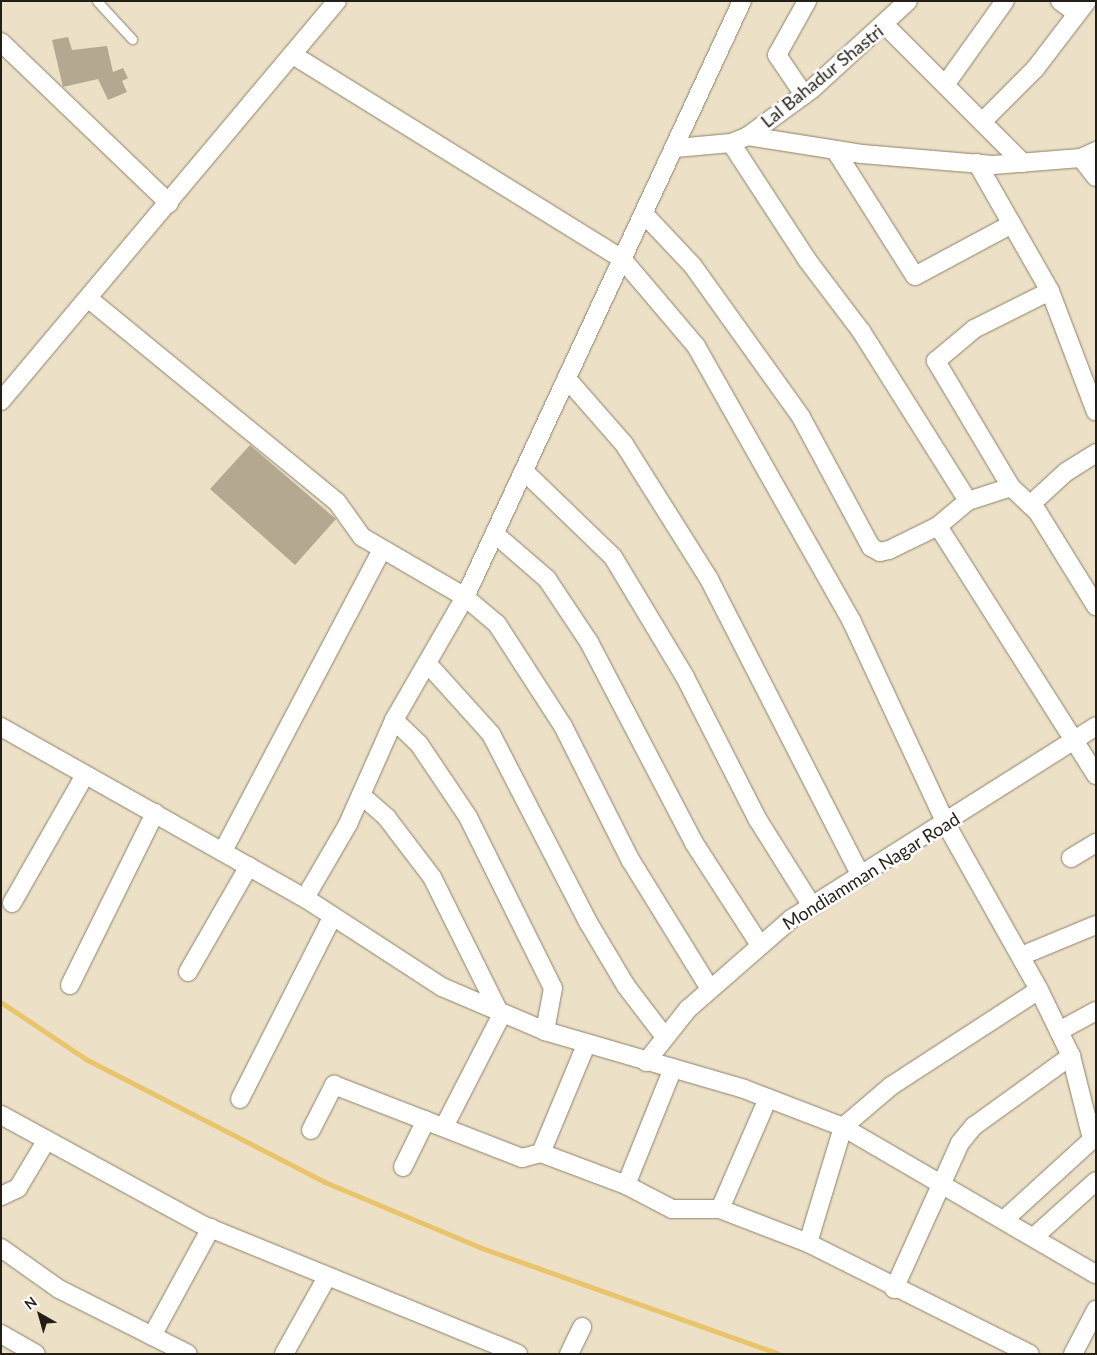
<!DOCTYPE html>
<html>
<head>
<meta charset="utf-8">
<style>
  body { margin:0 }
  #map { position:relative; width:1097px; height:1355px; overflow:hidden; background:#ece0c6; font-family:Lato,sans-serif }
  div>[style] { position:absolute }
  .stream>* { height:4.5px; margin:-2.25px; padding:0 2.25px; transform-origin:2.25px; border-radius:2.25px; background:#e9c46a }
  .building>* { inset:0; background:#b4a990 }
  .roads { filter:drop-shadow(0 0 1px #8c826a) drop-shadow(0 0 1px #8c826a) }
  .service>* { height:9px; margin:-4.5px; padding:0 4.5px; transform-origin:4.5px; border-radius:4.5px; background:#fff }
  .minor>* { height:18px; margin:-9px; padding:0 9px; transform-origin:9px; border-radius:9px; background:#fff }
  span { translate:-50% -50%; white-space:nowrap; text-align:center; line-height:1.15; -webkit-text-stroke:5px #fff; paint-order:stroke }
  .street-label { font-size:18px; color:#231f16 }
  .frame { position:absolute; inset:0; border:2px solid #231f16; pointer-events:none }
  .north { position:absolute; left:15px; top:1290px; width:50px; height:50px; -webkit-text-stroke:4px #fff; paint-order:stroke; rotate:322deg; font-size:14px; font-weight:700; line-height:20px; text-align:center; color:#231f16 }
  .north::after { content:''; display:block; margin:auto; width:18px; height:22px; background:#231f16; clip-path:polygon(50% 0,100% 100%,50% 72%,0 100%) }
</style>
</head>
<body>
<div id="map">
  <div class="stream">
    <i style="left:1px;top:1002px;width:102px;rotate:33.8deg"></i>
    <i style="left:86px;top:1059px;width:269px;rotate:27.2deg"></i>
    <i style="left:325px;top:1182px;width:170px;rotate:22.8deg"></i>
    <i style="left:482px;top:1248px;width:315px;rotate:19.6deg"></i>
  </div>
  <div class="building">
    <i style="clip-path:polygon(68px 37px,72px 50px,107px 46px,113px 72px,123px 68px,128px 78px,122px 81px,127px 92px,108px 100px,98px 79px,63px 87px,52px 40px)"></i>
    <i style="clip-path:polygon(250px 445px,336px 519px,295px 565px,210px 489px)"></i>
  </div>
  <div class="roads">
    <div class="service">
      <i style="left:97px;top:1px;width:52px;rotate:47.4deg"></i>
    </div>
    <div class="minor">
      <i style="left:1060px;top:1px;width:21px;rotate:37deg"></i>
      <i style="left:885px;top:25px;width:195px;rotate:45deg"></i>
      <i style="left:1px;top:42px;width:233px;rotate:43.8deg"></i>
      <i style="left:293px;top:55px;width:388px;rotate:31.8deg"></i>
      <i style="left:623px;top:260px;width:113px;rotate:49.7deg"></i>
      <i style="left:696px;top:346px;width:317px;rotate:60.5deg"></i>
      <i style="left:852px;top:622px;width:223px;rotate:65deg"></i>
      <i style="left:946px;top:824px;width:190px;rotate:60.7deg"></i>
      <i style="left:1039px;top:990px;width:73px;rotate:64.1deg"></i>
      <i style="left:1071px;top:1056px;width:86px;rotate:75.8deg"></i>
      <i style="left:945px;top:85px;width:103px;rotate:-54.5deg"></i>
      <i style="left:804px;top:95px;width:48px;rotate:-124deg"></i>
      <i style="left:777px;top:55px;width:62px;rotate:-60.9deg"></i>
      <i style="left:982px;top:122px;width:75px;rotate:-45deg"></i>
      <i style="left:1035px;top:69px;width:86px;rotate:-52.6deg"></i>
      <i style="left:748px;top:136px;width:115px;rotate:9deg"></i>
      <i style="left:862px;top:154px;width:131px;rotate:4.8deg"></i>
      <i style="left:993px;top:165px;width:88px;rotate:-4.5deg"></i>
      <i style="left:1081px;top:158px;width:17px;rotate:-25deg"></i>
      <i style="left:731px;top:143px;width:141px;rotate:56.9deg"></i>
      <i style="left:808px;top:261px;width:88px;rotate:52.9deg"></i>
      <i style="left:861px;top:331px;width:201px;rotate:57.8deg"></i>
      <i style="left:676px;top:148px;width:55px;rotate:-5.2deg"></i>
      <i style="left:731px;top:143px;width:18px;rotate:-22deg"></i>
      <i style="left:748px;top:136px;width:79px;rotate:-36.3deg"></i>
      <i style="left:812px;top:89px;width:130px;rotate:-42.5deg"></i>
      <i style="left:835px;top:150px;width:149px;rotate:57.6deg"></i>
      <i style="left:915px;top:276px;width:110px;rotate:-28.2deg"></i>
      <i style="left:1081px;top:158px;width:24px;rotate:52deg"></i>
      <i style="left:977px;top:163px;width:147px;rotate:60.3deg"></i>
      <i style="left:1050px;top:291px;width:129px;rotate:69.2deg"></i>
      <i style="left:644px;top:214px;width:71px;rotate:46.7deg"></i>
      <i style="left:693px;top:266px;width:186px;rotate:54.4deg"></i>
      <i style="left:801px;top:417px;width:148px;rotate:61.7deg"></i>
      <i style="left:871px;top:547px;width:10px;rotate:29deg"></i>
      <i style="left:880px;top:552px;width:9px;rotate:-13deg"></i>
      <i style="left:889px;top:550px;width:55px;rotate:-26.1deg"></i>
      <i style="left:938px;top:526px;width:39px;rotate:-40deg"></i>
      <i style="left:968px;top:501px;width:45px;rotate:-18deg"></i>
      <i style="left:1011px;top:487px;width:35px;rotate:43deg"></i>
      <i style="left:1037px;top:511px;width:112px;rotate:58.2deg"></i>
      <i style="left:89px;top:299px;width:320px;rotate:39.3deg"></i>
      <i style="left:337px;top:502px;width:43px;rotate:54.5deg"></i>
      <i style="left:362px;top:537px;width:119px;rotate:30.2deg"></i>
      <i style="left:465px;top:597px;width:42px;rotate:40.2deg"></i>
      <i style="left:497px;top:624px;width:121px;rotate:57.1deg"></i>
      <i style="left:563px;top:726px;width:151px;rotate:63.3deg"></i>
      <i style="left:631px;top:861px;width:150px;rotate:58.3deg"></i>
      <i style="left:568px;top:380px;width:85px;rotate:48.8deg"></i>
      <i style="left:624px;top:444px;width:160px;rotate:57.8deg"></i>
      <i style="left:709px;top:579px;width:334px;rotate:62.9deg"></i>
      <i style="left:1px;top:401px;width:522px;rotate:-49.97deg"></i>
      <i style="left:525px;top:472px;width:122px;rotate:44deg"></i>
      <i style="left:613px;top:557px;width:140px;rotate:59deg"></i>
      <i style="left:685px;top:677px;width:161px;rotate:63deg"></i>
      <i style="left:758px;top:820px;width:102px;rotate:57.9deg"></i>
      <i style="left:1011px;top:487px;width:147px;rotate:-120.8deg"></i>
      <i style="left:936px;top:361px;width:50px;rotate:-40.1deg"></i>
      <i style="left:974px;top:329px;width:85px;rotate:-26.6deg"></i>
      <i style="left:1030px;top:505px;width:49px;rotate:-42.5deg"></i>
      <i style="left:1066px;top:472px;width:36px;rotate:-32deg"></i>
      <i style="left:938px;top:526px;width:295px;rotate:57.6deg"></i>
      <i style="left:495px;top:534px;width:69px;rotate:40.9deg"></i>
      <i style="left:547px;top:579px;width:76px;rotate:56.3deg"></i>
      <i style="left:589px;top:642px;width:227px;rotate:62.4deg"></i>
      <i style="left:694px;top:843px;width:121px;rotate:57.1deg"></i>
      <i style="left:427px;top:663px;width:96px;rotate:48deg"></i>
      <i style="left:491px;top:734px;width:212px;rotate:62.7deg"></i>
      <i style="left:588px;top:922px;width:74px;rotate:59.3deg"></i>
      <i style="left:626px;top:986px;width:64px;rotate:52.6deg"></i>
      <i style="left:394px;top:720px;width:35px;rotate:44deg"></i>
      <i style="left:419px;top:744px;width:88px;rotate:56.1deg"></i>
      <i style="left:468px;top:817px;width:191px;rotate:63.6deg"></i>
      <i style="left:553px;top:988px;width:44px;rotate:100.5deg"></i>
      <i style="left:1px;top:727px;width:349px;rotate:29.4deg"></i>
      <i style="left:305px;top:898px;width:163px;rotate:33deg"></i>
      <i style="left:442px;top:987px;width:112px;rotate:23.1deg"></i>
      <i style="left:545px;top:1031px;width:207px;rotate:16.2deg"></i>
      <i style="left:744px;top:1089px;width:106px;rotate:21deg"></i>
      <i style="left:843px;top:1127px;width:293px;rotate:30.2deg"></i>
      <i style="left:361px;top:795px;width:35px;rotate:41deg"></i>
      <i style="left:387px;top:818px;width:74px;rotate:52.7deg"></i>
      <i style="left:432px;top:877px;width:155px;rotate:63.6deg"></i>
      <i style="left:501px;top:1016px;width:125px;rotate:117.2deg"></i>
      <i style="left:223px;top:851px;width:341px;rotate:-62.2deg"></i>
      <i style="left:1071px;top:858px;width:29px;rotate:-31deg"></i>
      <i style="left:305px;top:898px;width:86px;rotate:-59.8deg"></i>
      <i style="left:348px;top:824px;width:114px;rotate:-66.1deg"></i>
      <i style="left:394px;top:720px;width:142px;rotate:-60deg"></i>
      <i style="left:465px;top:597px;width:657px;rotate:-65.07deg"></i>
      <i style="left:12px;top:903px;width:147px;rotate:-60.3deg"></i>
      <i style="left:1021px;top:956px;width:81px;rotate:-22.5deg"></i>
      <i style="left:188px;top:972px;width:122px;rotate:-60.1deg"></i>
      <i style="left:70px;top:985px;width:192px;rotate:-63.7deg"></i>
      <i style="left:1059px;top:1031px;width:42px;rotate:-28.4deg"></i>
      <i style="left:646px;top:1062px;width:68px;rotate:-51.6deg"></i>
      <i style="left:688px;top:1009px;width:137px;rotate:-41.1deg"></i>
      <i style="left:791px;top:919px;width:361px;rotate:-32.3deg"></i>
      <i style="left:240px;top:1099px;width:205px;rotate:-63.1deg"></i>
      <i style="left:1px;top:1115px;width:232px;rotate:28.6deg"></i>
      <i style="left:205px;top:1226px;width:338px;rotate:22.2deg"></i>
      <i style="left:311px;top:1130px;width:51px;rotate:-62.9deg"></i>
      <i style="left:334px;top:1085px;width:202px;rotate:21.2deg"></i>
      <i style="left:522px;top:1158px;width:20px;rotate:-15deg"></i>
      <i style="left:541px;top:1153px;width:91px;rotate:20.6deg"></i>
      <i style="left:626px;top:1185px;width:52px;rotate:27.6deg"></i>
      <i style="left:672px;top:1209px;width:48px"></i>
      <i style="left:720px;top:1209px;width:94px;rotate:21.1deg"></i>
      <i style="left:808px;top:1243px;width:248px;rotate:26.6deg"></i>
      <i style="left:541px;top:1153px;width:117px;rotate:-67.4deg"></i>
      <i style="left:403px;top:1167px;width:52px;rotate:-63.9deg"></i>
      <i style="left:626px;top:1185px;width:126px;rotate:-68.1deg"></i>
      <i style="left:1px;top:1196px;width:19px;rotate:-25deg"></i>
      <i style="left:18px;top:1188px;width:55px;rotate:-59.2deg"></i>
      <i style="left:720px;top:1209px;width:121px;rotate:-66.6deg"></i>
      <i style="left:1005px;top:1219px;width:123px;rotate:-42.4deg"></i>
      <i style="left:1035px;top:1236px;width:82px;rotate:-42deg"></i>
      <i style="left:808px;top:1243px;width:121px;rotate:-73.2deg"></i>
      <i style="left:843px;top:1127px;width:63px;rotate:-40.5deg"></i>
      <i style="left:891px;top:1086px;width:176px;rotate:-33deg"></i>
      <i style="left:1px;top:1248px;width:71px;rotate:35.3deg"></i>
      <i style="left:59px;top:1289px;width:144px;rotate:26.7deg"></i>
      <i style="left:894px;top:1289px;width:160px;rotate:-65.7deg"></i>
      <i style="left:960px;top:1143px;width:22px;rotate:-51deg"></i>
      <i style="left:974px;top:1126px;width:120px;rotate:-35.8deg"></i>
      <i style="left:1px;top:1334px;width:40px;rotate:29.7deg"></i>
      <i style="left:152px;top:1336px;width:123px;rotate:-61.4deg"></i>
      <i style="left:284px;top:1354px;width:88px;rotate:-60.8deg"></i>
      <i style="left:569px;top:1354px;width:30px;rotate:-64deg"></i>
      <i style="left:1073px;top:1354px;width:50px;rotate:-62.4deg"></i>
    </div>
  </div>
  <div class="street-label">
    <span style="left:822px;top:76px;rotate:-39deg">Lal Bahadur Shastri</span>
    <span style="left:871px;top:871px;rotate:-32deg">Mondiamman Nagar Road</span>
  </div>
  <div class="frame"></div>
  <div class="north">N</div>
</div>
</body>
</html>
